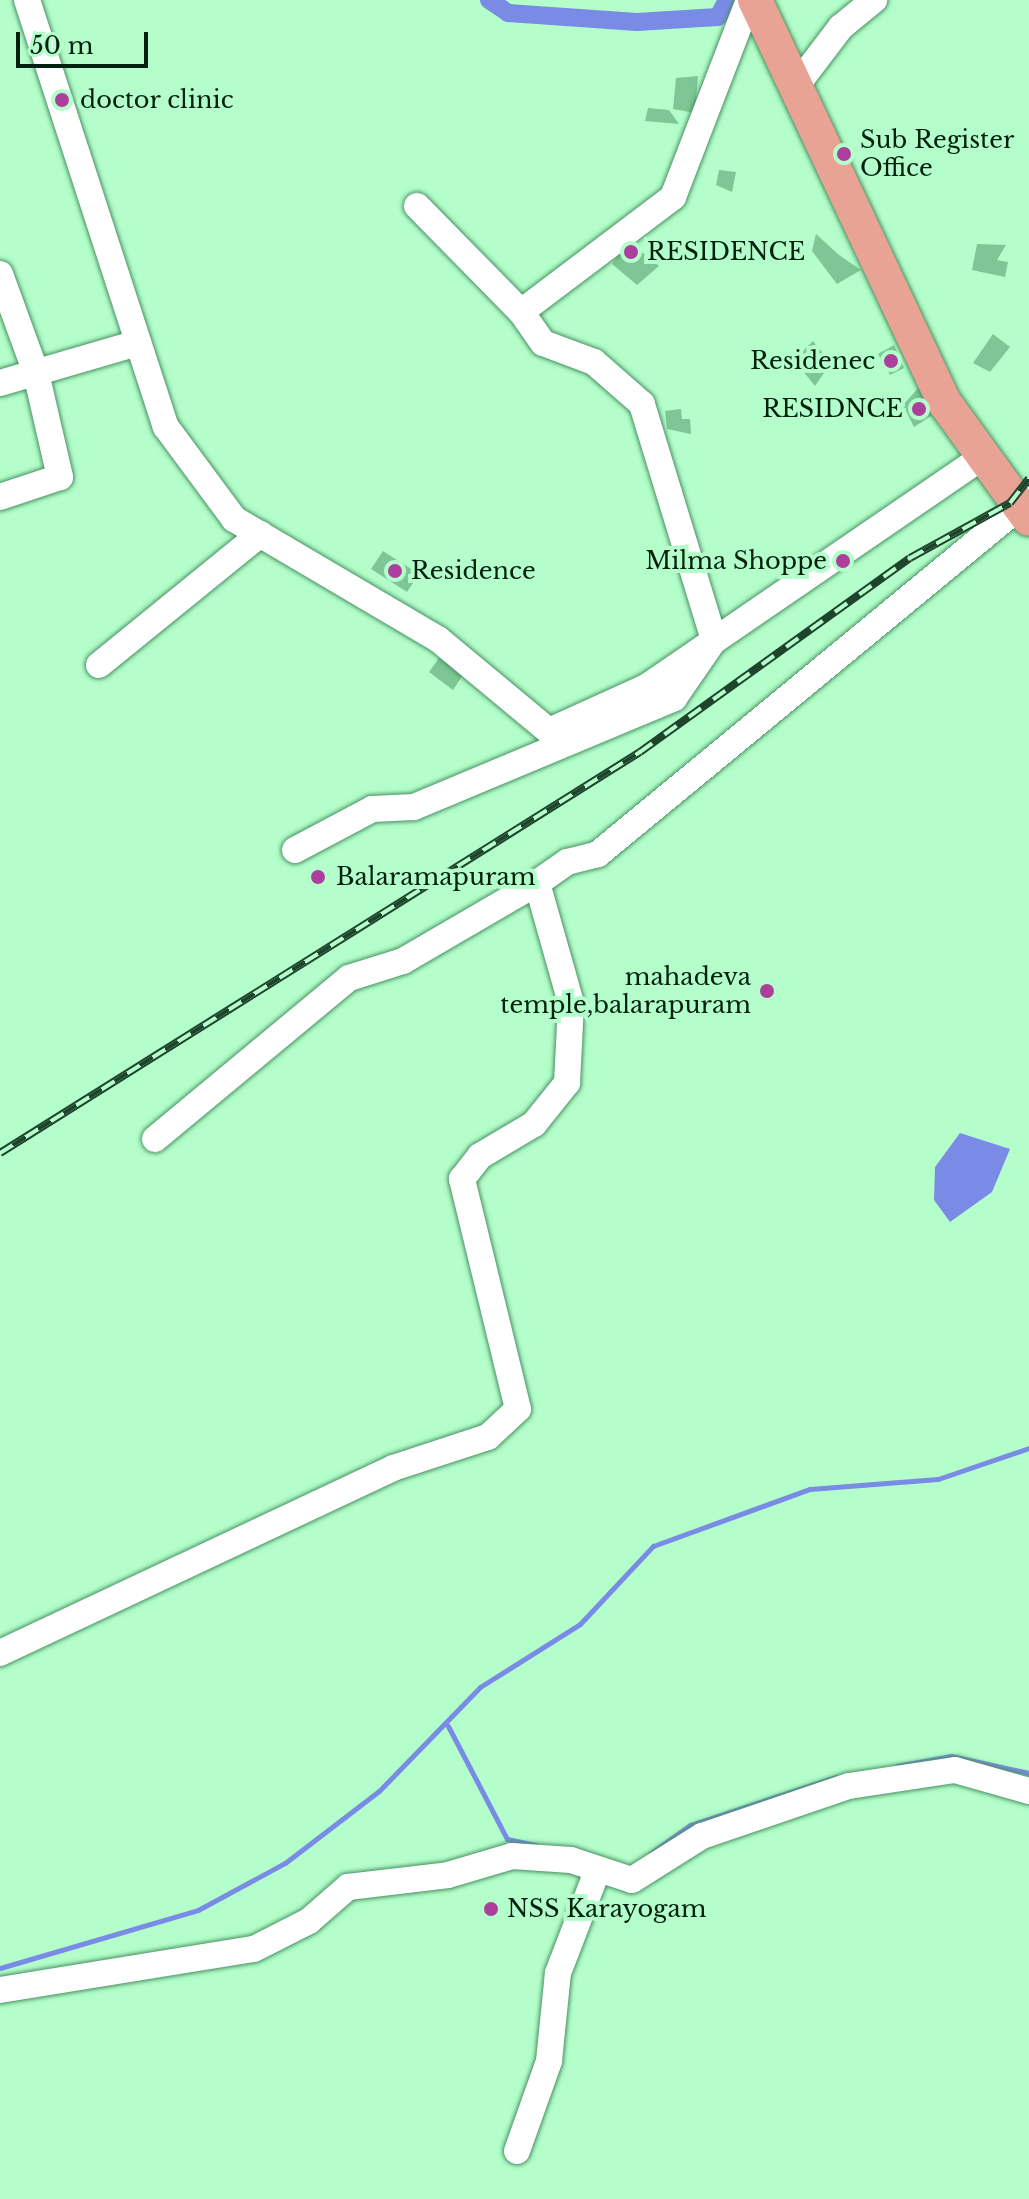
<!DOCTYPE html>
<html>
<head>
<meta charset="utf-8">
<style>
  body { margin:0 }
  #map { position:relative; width:1029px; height:2199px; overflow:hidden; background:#b3feca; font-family:"Libre Baskerville",serif }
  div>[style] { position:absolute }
  .water>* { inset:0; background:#7a8be6 }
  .stream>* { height:5px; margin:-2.5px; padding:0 2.5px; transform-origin:2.5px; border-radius:2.5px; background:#7a8be6 }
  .canal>* { height:18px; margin:-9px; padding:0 9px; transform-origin:9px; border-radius:9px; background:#7a8be6 }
  .building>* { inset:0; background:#7dc695 }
  .roads { filter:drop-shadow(0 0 2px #489163) drop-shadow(0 0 2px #489163) }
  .minor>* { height:26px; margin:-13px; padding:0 13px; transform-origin:13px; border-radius:13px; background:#fff }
  .major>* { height:34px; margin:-17px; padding:0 17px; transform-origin:17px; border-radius:17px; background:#e8a394 }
  .rail>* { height:8px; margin-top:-4px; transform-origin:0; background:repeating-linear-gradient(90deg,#b3feca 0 15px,#1e442c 0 30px); box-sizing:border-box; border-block:2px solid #1e442c }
  .dots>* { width:22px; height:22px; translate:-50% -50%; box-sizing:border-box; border:4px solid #b3feca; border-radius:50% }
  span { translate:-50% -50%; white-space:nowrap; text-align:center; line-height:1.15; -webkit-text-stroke:8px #b3feca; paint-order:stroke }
  .poi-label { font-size:24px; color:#02200e }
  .left { translate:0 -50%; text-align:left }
  .right { translate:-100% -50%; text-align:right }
  .scale { position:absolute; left:16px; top:32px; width:132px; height:36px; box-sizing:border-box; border:4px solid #02200e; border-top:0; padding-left:10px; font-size:24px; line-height:28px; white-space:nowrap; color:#02200e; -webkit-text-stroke:6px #b3feca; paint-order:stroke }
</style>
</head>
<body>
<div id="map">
  <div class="water">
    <i style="clip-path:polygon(960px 1133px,1010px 1149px,992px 1192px,950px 1222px,934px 1200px,935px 1167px)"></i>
  </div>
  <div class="stream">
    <i style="left:448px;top:1726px;width:127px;rotate:62.4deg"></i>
    <i style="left:507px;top:1839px;width:30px;rotate:12deg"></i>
    <i style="left:897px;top:1766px;width:55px;rotate:-10.5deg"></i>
    <i style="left:951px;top:1756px;width:80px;rotate:12.3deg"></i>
    <i style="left:651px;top:1853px;width:48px;rotate:-35.7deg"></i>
    <i style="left:690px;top:1825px;width:154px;rotate:-18.2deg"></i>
    <i style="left:0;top:1968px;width:206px;rotate:-16.3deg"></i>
    <i style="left:198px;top:1910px;width:99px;rotate:-28.4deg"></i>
    <i style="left:285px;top:1863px;width:118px;rotate:-37.5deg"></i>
    <i style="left:379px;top:1791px;width:145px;rotate:-45.8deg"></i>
    <i style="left:480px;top:1687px;width:118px;rotate:-32.2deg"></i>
    <i style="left:580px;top:1624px;width:107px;rotate:-46.9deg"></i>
    <i style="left:653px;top:1546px;width:167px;rotate:-20deg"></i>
    <i style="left:810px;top:1489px;width:128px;rotate:-4.5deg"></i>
    <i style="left:938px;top:1479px;width:96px;rotate:-18.8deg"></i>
  </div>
  <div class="canal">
    <i style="left:489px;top:0;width:23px;rotate:34deg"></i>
    <i style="left:508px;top:13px;width:129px;rotate:4deg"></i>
    <i style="left:637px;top:22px;width:81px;rotate:-3.5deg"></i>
    <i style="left:718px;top:17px;width:19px;rotate:-62deg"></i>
  </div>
  <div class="building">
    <i style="clip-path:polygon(698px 76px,695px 113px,673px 109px,676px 78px)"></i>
    <i style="clip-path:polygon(648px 108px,669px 110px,679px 124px,645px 121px)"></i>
    <i style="clip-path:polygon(719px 170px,736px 172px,732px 192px,716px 185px)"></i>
    <i style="clip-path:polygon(816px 234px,839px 255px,861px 270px,837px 284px,812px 251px)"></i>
    <i style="clip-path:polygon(628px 241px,659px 266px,637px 285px,612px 264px)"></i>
    <i style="clip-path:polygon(977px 244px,1006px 245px,997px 260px,1008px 262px,1005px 277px,972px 270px)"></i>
    <i style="clip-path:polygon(993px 334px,1010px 347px,990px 372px,973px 363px)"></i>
    <i style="clip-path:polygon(813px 341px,831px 363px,815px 386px,794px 360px)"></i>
    <i style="clip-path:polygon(894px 345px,904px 368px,890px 375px,878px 354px)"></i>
    <i style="clip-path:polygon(922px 384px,936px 413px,914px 427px,903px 405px)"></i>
    <i style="clip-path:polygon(681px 409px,682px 419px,690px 419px,691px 434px,667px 429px,665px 411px)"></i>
    <i style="clip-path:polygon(383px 551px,419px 574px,407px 592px,371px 569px)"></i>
    <i style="clip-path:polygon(439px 658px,463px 675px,453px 690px,429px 672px)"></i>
  </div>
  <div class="roads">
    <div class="minor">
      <i style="left:27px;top:0;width:449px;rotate:72deg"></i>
      <i style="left:166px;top:427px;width:114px;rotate:53.5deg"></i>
      <i style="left:234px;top:519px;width:237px;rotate:30.5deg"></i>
      <i style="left:438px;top:639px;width:144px;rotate:39.7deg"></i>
      <i style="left:549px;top:731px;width:109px;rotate:-24.4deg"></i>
      <i style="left:648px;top:686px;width:405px;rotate:-34.4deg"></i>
      <i style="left:796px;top:86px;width:74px;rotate:-52.7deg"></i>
      <i style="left:841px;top:27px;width:43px;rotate:-39.3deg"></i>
      <i style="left:417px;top:206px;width:148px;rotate:45.5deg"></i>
      <i style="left:0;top:274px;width:105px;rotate:70deg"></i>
      <i style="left:36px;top:373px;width:107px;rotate:77deg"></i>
      <i style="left:60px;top:477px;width:63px;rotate:161.6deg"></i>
      <i style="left:0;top:383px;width:144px;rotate:-16.2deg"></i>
      <i style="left:99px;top:665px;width:208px;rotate:-39.1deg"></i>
      <i style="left:295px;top:850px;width:87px;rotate:-28deg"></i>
      <i style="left:372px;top:809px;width:42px;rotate:-2.7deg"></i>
      <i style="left:414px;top:807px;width:282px;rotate:-22.7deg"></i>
      <i style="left:674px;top:698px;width:70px;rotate:-55.4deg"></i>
      <i style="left:714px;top:640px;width:247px;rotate:-107deg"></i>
      <i style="left:642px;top:404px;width:64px;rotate:-138.8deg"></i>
      <i style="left:594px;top:362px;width:54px;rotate:-159.6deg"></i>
      <i style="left:543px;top:343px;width:38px;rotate:-125deg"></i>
      <i style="left:521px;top:312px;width:191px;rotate:-37.1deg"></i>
      <i style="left:673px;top:197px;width:211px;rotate:-68.9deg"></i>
      <i style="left:155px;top:1139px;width:252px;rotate:-39.7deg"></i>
      <i style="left:349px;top:978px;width:57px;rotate:-17.5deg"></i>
      <i style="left:403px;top:961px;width:155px;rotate:-30.2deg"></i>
      <i style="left:0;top:1653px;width:434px;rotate:-25.2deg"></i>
      <i style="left:393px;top:1468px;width:100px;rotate:-18.1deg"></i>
      <i style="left:488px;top:1437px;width:41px;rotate:-43deg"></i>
      <i style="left:518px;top:1409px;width:237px;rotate:-103.7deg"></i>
      <i style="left:462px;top:1179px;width:29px;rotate:-52deg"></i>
      <i style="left:480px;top:1156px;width:63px;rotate:-30.7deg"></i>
      <i style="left:534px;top:1124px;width:53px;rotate:-51.2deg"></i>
      <i style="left:567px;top:1083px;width:80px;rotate:-87.1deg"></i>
      <i style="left:571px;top:1003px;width:125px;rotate:-105.8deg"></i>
      <i style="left:537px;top:883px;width:37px;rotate:-35deg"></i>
      <i style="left:567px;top:862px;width:32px;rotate:-14deg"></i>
      <i style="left:598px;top:854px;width:558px;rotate:-39.48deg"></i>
      <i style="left:0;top:1990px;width:257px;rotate:-9.2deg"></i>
      <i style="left:254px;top:1949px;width:62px;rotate:-27deg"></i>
      <i style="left:309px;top:1921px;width:52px;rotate:-41.1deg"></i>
      <i style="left:348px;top:1887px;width:101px;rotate:-6.8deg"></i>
      <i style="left:448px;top:1875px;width:67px;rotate:-16.5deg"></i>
      <i style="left:512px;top:1856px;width:59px;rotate:3.9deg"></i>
      <i style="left:571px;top:1860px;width:64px;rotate:18.2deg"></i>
      <i style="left:632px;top:1880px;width:83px;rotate:-32.2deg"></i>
      <i style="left:702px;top:1836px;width:155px;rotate:-18.8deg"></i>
      <i style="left:849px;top:1786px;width:107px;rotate:-8.6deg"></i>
      <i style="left:955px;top:1770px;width:77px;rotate:15.8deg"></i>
      <i style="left:517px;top:2151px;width:96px;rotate:-70.4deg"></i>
      <i style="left:549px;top:2061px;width:88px;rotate:-84.2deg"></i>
      <i style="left:558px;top:1973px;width:111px;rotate:-69deg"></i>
    </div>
    <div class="major">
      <i style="left:755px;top:0;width:446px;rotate:64.8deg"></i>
      <i style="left:945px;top:403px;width:143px;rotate:54.1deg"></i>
    </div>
  </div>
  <div class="rail">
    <i style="left:0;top:1153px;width:755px;rotate:-32.07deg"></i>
    <i style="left:640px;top:752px;width:332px;rotate:-35.7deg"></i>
    <i style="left:910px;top:558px;width:114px;rotate:-28.8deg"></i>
    <i style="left:1010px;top:503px;width:31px;rotate:-52deg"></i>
  </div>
  <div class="dots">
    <i style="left:62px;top:100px;background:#ac3e9c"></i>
    <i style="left:844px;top:154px;background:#ac3e9c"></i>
    <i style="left:631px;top:252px;background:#ac3e9c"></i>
    <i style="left:891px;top:361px;background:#ac3e9c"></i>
    <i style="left:919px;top:409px;background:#ac3e9c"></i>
    <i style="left:843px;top:561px;background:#ac3e9c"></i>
    <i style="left:395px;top:571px;background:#ac3e9c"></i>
    <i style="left:318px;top:877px;background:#ac3e9c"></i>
    <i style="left:767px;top:991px;background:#ac3e9c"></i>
    <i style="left:491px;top:1909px;background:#ac3e9c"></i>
  </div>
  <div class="poi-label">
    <span class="left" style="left:80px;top:100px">doctor clinic</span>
    <span class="left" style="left:860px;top:154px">Sub Register<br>Office</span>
    <span class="left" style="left:647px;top:252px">RESIDENCE</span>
    <span class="right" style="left:875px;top:361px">Residenec</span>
    <span class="right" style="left:903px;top:409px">RESIDNCE</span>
    <span class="right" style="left:827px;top:561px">Milma Shoppe</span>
    <span class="left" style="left:411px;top:571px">Residence</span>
    <span class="left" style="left:336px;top:877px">Balaramapuram</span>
    <span class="right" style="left:751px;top:991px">mahadeva<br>temple,balarapuram</span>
    <span class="left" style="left:507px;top:1909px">NSS Karayogam</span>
  </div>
  <div class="scale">50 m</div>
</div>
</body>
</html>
